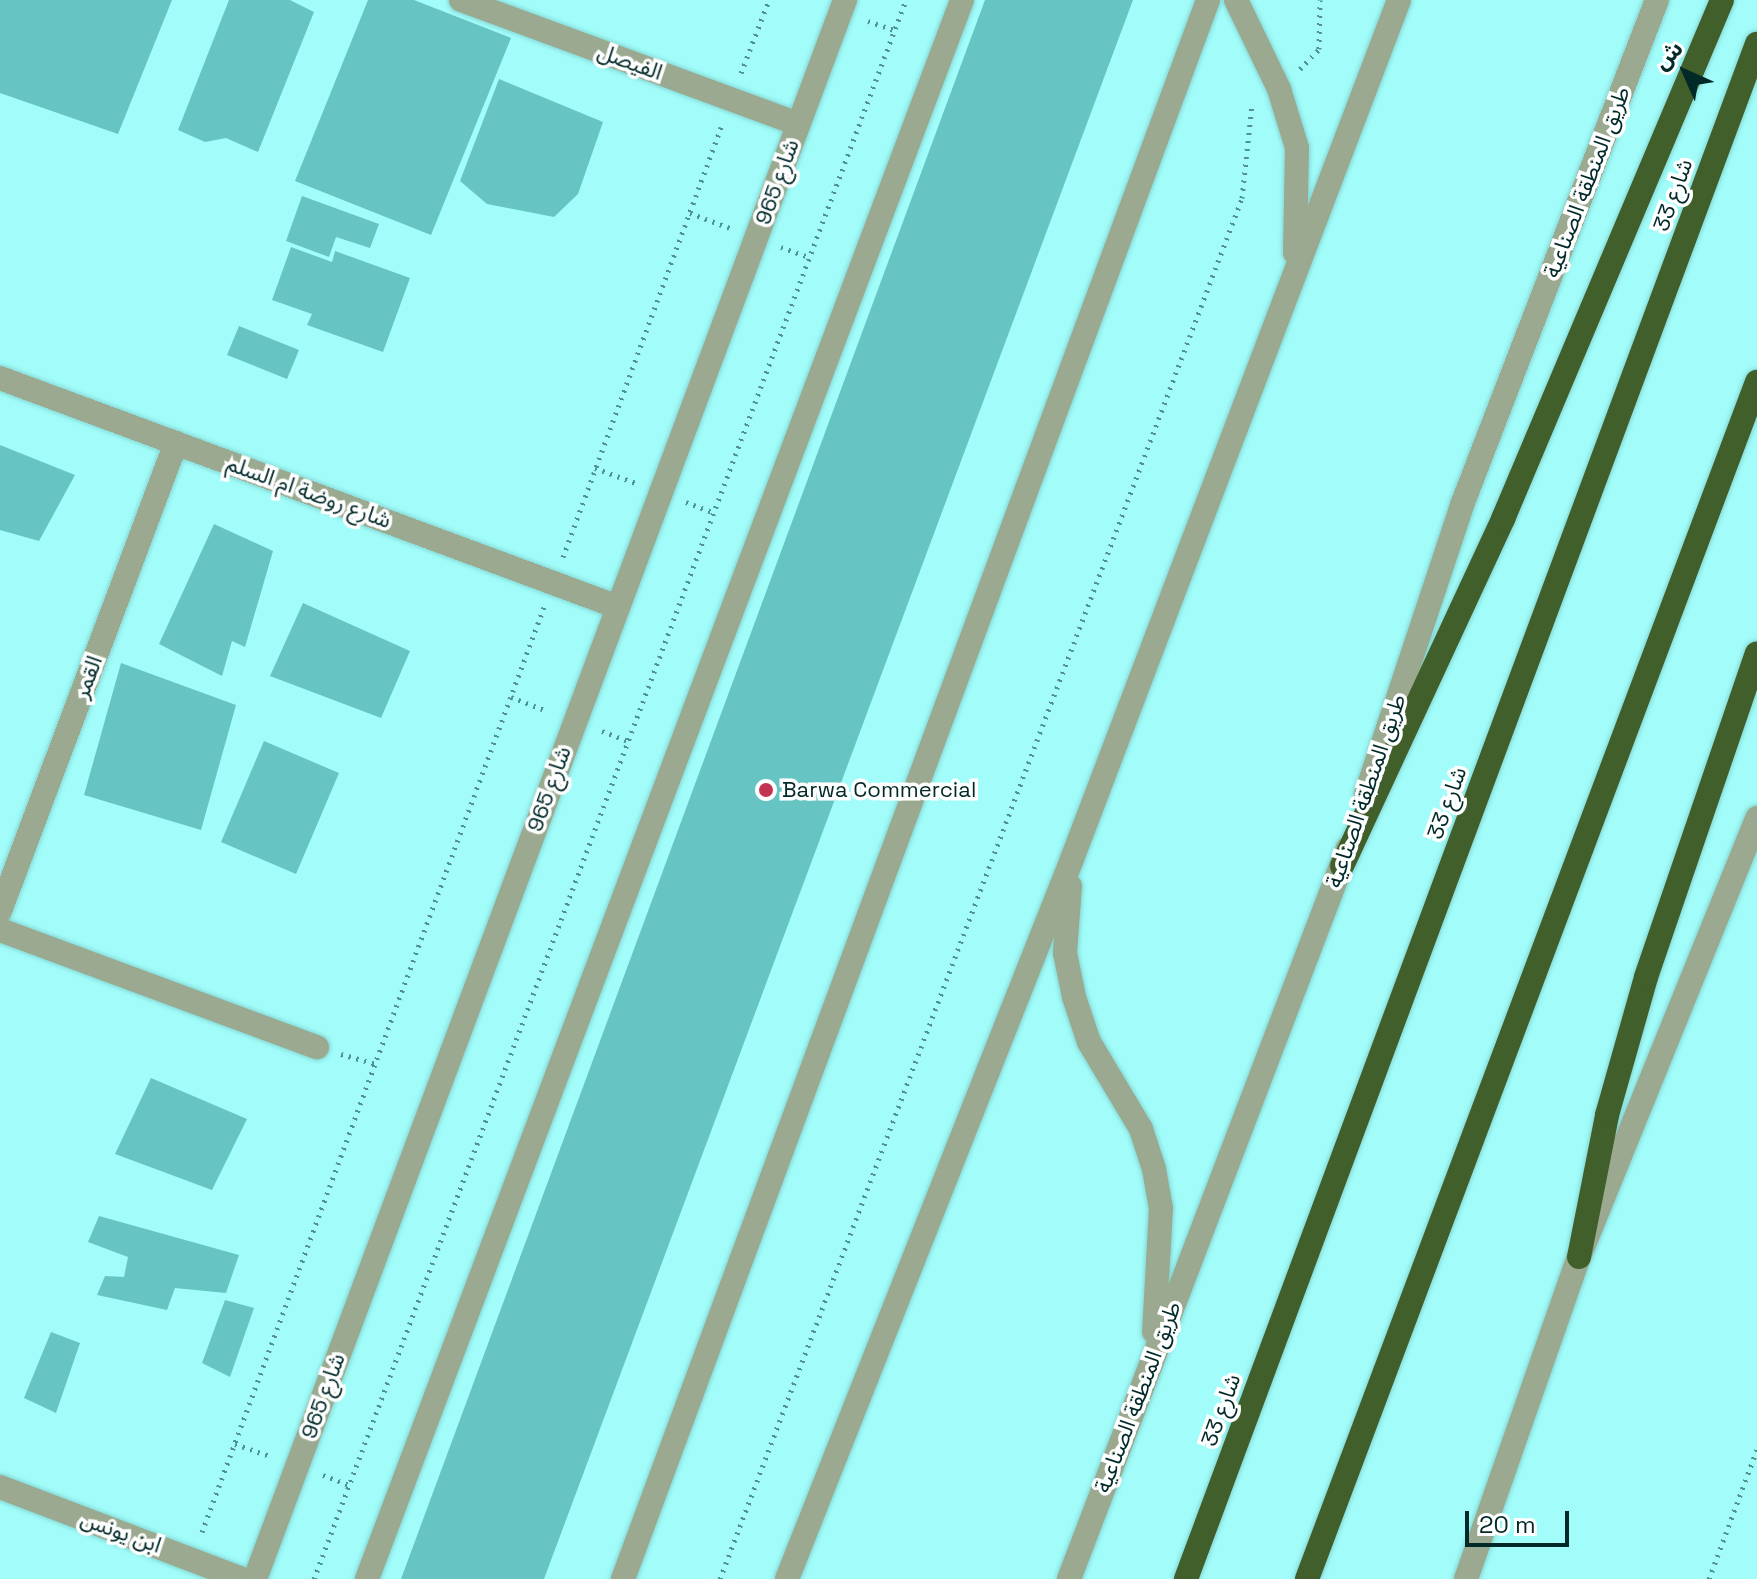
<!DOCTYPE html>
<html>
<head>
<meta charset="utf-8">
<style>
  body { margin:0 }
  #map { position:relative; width:1757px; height:1579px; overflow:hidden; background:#a2fdfa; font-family:"Space Grotesk","Noto Sans Arabic",sans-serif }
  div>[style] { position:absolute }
  .building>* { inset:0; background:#66c4c2 }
  .path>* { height:5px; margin-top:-2.5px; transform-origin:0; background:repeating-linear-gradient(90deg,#509290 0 2px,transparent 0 8px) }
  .roads { filter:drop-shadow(0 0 2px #85d7d4) drop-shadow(0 0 2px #85d7d4) }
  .minor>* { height:24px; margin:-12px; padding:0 12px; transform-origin:12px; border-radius:12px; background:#9aa990 }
  .highway>* { height:24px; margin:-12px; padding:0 12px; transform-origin:12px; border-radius:12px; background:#405f2a }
  .dots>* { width:22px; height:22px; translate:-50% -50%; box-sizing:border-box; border:4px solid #fff; border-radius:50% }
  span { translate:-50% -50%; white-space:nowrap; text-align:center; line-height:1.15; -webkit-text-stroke:7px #fff; paint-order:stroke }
  .street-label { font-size:22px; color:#002928 }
  .poi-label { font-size:22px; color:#002928 }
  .left { translate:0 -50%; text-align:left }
  .north { position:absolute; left:1645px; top:32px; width:80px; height:80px; -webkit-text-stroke:6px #fff; paint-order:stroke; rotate:315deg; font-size:22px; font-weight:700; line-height:32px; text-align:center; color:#002928 }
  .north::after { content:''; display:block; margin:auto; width:28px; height:36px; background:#002928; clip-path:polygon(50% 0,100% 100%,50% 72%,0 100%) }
  .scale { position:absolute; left:1465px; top:1511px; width:104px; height:36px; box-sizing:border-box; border:4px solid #002928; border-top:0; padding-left:10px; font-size:24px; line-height:28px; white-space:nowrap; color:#002928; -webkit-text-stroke:6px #fff; paint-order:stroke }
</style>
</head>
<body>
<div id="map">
  <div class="building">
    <i style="clip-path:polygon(0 0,172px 0,118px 134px,0 93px)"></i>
    <i style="clip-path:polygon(229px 0,290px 0,314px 12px,258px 152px,226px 138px,205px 142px,178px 130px)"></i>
    <i style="clip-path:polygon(368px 0,414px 0,511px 38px,431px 235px,295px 181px)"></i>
    <i style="clip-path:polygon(985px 0,1133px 0,544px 1579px,401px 1579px)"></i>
    <i style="clip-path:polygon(499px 79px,603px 122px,578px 194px,554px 217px,487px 204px,460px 181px)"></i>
    <i style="clip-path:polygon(302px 196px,379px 224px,370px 248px,336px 237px,329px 257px,286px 241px)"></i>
    <i style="clip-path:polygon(291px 247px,332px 262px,335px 251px,410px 278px,383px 352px,307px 325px,312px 314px,272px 300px)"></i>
    <i style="clip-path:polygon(239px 326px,299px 350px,287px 379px,227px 355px)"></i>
    <i style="clip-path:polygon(0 445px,75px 475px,39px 541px,0 530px)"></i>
    <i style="clip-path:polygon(214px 524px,273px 551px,245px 647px,232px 641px,222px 676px,159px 644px)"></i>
    <i style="clip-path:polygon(303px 603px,410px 651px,381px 718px,270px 676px)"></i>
    <i style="clip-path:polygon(121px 663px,236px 705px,201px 830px,84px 795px)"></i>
    <i style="clip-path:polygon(264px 741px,339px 773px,296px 874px,221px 842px)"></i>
    <i style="clip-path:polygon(151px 1078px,247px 1119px,212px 1190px,115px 1154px)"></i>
    <i style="clip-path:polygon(99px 1216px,239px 1255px,226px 1293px,175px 1288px,167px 1310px,97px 1295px,105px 1276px,124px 1277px,128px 1257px,88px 1242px)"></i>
    <i style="clip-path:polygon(225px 1300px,254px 1308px,230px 1377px,202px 1363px)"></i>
    <i style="clip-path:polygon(51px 1332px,80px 1343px,56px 1413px,24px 1398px)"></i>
  </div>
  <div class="path">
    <i style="left:868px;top:21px;width:28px;rotate:19deg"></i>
    <i style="left:1300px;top:69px;width:28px;rotate:-46deg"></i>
    <i style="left:1319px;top:49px;width:49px;rotate:-88.8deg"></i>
    <i style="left:741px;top:73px;width:78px;rotate:-69deg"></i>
    <i style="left:690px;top:213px;width:43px;rotate:20.6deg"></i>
    <i style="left:781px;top:247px;width:30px;rotate:20deg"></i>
    <i style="left:595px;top:468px;width:44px;rotate:20.1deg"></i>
    <i style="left:686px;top:502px;width:30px;rotate:21deg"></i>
    <i style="left:563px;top:557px;width:458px;rotate:-69.8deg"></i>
    <i style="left:511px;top:697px;width:39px;rotate:21deg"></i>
    <i style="left:602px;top:731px;width:28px;rotate:21deg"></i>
    <i style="left:341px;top:1054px;width:35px;rotate:16deg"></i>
    <i style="left:235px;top:1444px;width:39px;rotate:19deg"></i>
    <i style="left:323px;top:1475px;width:28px;rotate:21deg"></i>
    <i style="left:202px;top:1532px;width:986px;rotate:-69.71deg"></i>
    <i style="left:314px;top:1579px;width:1686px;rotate:-69.45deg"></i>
    <i style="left:720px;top:1579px;width:1476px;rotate:-69.29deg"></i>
    <i style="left:1242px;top:198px;width:94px;rotate:-83.9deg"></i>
    <i style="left:1709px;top:1579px;width:139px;rotate:-69.7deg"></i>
  </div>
  <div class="roads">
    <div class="minor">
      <i style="left:461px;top:0;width:359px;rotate:20.2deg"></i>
      <i style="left:1236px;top:0;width:99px;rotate:64.2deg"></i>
      <i style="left:1279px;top:89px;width:62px;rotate:73deg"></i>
      <i style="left:1297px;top:148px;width:105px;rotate:91.1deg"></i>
      <i style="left:0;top:378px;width:659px;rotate:20.33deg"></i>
      <i style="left:1366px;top:794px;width:305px;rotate:-71.6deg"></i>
      <i style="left:1462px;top:505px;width:541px;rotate:-68.89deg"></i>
      <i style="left:1070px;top:886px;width:67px;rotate:94.3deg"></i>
      <i style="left:1065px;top:953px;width:45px;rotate:78.4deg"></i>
      <i style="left:1074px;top:997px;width:47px;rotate:71.6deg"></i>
      <i style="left:1089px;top:1042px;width:101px;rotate:59.1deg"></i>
      <i style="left:1141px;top:1129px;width:42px;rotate:72deg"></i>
      <i style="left:1154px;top:1169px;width:40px;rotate:80deg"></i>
      <i style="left:1161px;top:1208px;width:124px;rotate:93.2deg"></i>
      <i style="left:0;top:911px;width:500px;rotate:-69.4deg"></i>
      <i style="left:0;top:930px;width:338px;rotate:20.3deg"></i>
      <i style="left:0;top:1487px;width:259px;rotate:20.8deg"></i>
      <i style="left:255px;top:1579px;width:1686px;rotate:-69.51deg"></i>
      <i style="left:367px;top:1579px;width:1687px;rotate:-69.35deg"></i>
      <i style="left:623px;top:1579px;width:1684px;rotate:-69.67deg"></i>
      <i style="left:787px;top:1579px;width:774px;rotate:-68.4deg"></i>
      <i style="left:1072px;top:859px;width:919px;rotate:-69.16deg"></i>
      <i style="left:1069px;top:1579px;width:782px;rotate:-69.11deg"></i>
      <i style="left:1466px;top:1579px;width:341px;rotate:-70.7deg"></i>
      <i style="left:1579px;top:1257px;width:474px;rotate:-67.9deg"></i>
    </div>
    <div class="highway">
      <i style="left:1342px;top:866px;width:383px;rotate:-65.1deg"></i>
      <i style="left:1503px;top:519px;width:563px;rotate:-67.12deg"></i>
      <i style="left:1579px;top:1257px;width:145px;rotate:-78.8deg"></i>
      <i style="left:1607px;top:1115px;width:143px;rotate:-74.2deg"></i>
      <i style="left:1646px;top:977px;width:342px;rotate:-71.1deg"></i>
      <i style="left:1186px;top:1579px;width:1638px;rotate:-69.6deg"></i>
      <i style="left:1307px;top:1579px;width:1279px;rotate:-69.4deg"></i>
    </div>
  </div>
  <div class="dots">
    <i style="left:766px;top:790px;background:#c43452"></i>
  </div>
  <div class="street-label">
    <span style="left:630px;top:62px;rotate:20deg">الفيصل</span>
    <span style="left:777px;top:182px;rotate:-70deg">شارع 965</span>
    <span style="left:1587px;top:182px;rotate:-69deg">طريق المنطقة الصناعية</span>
    <span style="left:1673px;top:195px;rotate:-70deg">شارع 33</span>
    <span style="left:309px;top:492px;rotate:20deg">شارع روضة ام السلم</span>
    <span style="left:88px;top:677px;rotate:-69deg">القمر</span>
    <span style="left:549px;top:789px;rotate:-70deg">شارع 965</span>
    <span style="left:1366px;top:791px;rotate:-71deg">طريق المنطقة الصناعية</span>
    <span style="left:1447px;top:803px;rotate:-70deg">شارع 33</span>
    <span style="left:323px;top:1396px;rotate:-70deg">شارع 965</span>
    <span style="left:1138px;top:1397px;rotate:-69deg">طريق المنطقة الصناعية</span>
    <span style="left:1221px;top:1410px;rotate:-70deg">شارع 33</span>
    <span style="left:121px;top:1532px;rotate:20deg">ابن يونس</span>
  </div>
  <div class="poi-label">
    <span class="left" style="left:782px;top:790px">Barwa Commercial</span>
  </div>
  <div class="north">ش</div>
  <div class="scale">20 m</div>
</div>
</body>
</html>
